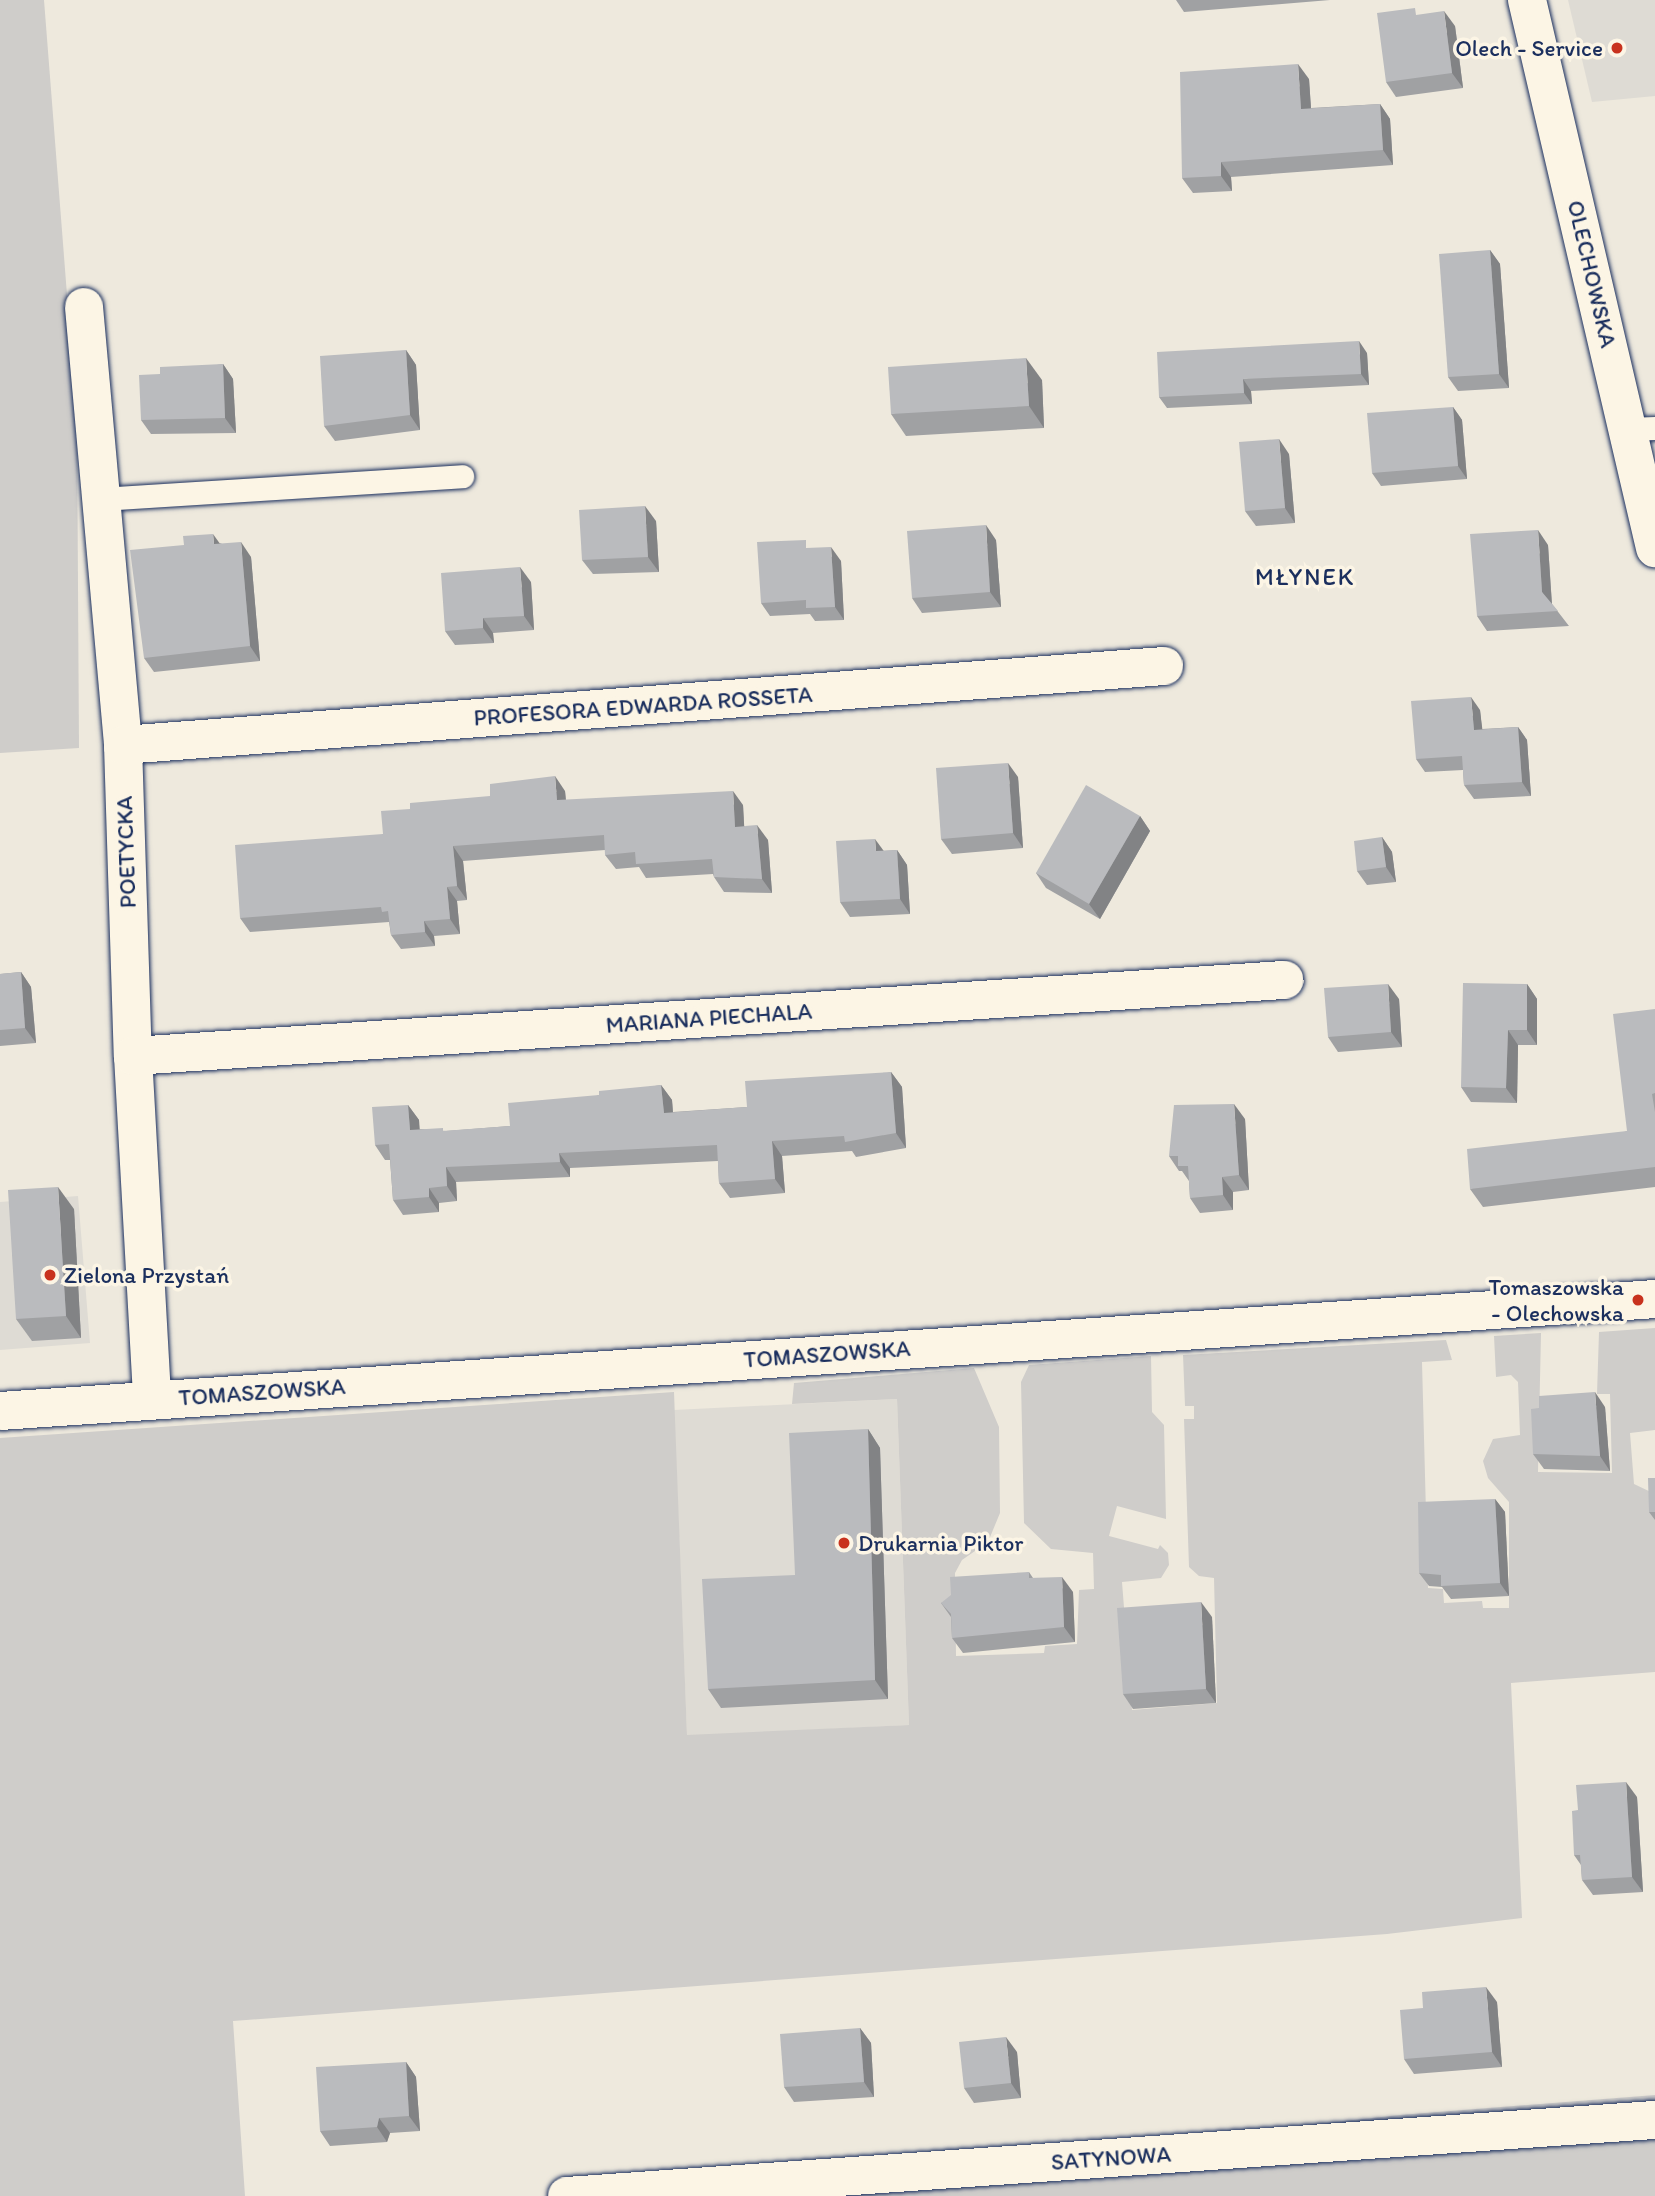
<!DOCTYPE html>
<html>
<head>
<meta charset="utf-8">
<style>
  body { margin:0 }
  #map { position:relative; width:1655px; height:2196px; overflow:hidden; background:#eee9dd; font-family:Itim,sans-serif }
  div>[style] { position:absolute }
  .built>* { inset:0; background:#dedbd4 }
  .green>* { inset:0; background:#cfcdca }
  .roads { filter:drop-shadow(0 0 2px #1b2f5e) drop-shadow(0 0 2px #1b2f5e) }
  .service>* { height:23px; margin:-11.5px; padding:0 11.5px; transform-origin:11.5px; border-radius:11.5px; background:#fcf5e5 }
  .minor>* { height:38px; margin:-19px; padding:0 19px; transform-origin:19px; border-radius:19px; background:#fcf5e5 }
  .tertiary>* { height:38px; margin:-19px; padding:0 19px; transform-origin:19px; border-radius:19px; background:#fcf5e5 }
  .wall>* { inset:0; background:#a0a1a3 }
  .shaded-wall>* { inset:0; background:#828385 }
  .building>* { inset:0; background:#babbbe }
  .dots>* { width:19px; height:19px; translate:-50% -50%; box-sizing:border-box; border:4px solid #fcf5e5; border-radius:50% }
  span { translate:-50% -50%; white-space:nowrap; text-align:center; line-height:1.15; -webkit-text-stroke:7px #fcf5e5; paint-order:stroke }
  .poi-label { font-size:23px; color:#1b2f5e }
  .right { translate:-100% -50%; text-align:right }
  .left { translate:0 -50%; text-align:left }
  .street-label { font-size:23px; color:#1b2f5e }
  .neighbourhood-label { font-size:24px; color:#1b2f5e; letter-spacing:2px }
</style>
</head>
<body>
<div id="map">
  <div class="built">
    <i style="clip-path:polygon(1568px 0,1655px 0,1655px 96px,1592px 102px)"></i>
    <i style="clip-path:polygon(78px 1196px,90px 1343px,0 1350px,0 1202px)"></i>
    <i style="clip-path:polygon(897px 1399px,909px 1725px,687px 1736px,674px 1410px)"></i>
  </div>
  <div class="green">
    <i style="clip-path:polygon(0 0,44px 0,77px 423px,79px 748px,0 753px)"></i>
    <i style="clip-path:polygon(1655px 1328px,1655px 1430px,1630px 1433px,1634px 1484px,1655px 1494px,1655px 1672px,1511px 1683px,1522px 1918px,1387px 1934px,233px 2021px,245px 2196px,0 2196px,0 1438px,674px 1392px,687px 1735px,909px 1725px,897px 1399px,792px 1404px,794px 1383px,974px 1368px,999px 1427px,1000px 1513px,988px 1542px,962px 1560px,955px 1573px,956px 1656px,1044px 1653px,1045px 1646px,1077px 1644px,1079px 1590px,1094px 1589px,1093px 1553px,1051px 1549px,1024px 1523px,1021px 1382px,1029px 1365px,1151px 1356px,1152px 1412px,1164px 1425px,1166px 1519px,1117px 1506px,1109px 1536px,1158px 1549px,1160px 1545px,1168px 1553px,1169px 1565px,1161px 1578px,1122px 1582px,1132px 1710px,1217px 1703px,1214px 1578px,1199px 1576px,1189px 1567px,1184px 1419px,1194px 1419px,1194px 1406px,1185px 1406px,1183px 1355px,1446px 1340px,1452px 1360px,1422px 1362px,1428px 1588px,1443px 1589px,1444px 1603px,1482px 1601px,1483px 1608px,1509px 1608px,1509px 1502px,1488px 1478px,1483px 1461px,1493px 1439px,1520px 1435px,1518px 1382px,1511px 1375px,1496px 1377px,1494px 1336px,1541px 1333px,1538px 1472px,1612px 1473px,1610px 1394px,1597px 1394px,1599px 1332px)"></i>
    <i style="clip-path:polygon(1655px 2095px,1655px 2196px,652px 2196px,1400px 2115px)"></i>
  </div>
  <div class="roads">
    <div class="service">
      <i style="left:1628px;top:429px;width:27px;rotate:-2deg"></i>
      <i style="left:100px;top:499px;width:363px;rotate:-3.6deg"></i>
    </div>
    <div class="minor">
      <i style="left:84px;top:307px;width:440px;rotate:84.9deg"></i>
      <i style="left:123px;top:745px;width:311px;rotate:88.2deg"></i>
      <i style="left:133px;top:1056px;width:344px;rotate:86.8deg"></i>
      <i style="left:123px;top:745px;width:1044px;rotate:-4.34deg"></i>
      <i style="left:133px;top:1056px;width:1154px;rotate:-3.78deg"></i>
      <i style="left:567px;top:2196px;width:1091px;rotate:-4deg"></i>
    </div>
    <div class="tertiary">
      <i style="left:1527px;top:0;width:563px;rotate:76.85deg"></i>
      <i style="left:0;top:1411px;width:1659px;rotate:-3.87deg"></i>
    </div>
  </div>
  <div class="wall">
    <i style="clip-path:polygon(1176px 0,1330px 0,1184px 12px)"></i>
    <i style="clip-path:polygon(1455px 26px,1463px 88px,1396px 97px,1386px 82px)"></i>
    <i style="clip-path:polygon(1309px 79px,1311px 108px,1380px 104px,1390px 119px,1393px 165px,1231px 177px,1232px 191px,1193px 193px,1182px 178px)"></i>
    <i style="clip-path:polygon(1490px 250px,1500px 264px,1509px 388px,1458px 391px,1448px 377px)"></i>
    <i style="clip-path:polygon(406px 350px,416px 365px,420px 430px,335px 441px,324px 426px)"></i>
    <i style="clip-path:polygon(1367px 353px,1369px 385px,1251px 391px,1252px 404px,1167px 408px,1159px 397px)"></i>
    <i style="clip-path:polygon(223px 364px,233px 379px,236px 433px,151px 434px,141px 420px,160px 374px)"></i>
    <i style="clip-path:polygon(1042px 380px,1044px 428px,906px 436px,891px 414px)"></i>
    <i style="clip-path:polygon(1453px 407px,1462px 420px,1467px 479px,1381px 486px,1372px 473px)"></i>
    <i style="clip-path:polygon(1289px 454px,1295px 523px,1256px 526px,1245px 511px)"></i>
    <i style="clip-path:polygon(656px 521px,659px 572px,593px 574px,582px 560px)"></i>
    <i style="clip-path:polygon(996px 540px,1001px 607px,922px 613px,912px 598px)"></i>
    <i style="clip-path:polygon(220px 543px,251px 557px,260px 661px,154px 672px,144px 658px)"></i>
    <i style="clip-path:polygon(1548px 545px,1552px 604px,1569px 626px,1487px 631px,1477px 616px)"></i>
    <i style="clip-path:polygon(811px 548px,841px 561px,844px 620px,815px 621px,810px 614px,770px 616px,761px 603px)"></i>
    <i style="clip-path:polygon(531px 582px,534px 630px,493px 633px,494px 643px,455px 645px,445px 631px)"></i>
    <i style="clip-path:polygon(1480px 710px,1482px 729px,1518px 727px,1527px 740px,1531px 796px,1474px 799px,1464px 785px,1463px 770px,1425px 772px,1416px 759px)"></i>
    <i style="clip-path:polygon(1018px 777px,1023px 848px,952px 854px,941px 839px)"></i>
    <i style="clip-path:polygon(565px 791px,566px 800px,743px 805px,744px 826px,768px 840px,772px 893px,724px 892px,714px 877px,713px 874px,646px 878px,639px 867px,616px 869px,605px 855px,605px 850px,463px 861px,467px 900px,457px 901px,460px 934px,434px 936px,435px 946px,401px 949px,391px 935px,389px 922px,250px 932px,240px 918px,383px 834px,410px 809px)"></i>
    <i style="clip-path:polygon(1140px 816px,1150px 831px,1100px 919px,1046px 888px,1036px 873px)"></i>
    <i style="clip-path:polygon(1382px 837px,1392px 852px,1396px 882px,1367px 885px,1357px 871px)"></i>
    <i style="clip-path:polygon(897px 850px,907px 865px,910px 914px,850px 917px,840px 902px,883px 851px)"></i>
    <i style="clip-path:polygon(21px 972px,31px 987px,36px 1043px,0 1046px,0 974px)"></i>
    <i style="clip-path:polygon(1527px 984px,1537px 999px,1537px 1045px,1518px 1045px,1517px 1103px,1471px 1102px,1461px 1087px)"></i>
    <i style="clip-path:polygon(1399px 999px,1402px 1047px,1338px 1052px,1328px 1037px)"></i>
    <i style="clip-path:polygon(1655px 1009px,1655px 1187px,1483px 1207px,1470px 1189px,1627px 1131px)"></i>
    <i style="clip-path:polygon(891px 1072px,902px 1087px,906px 1148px,856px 1157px,852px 1151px,782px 1156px,785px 1193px,730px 1198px,719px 1183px,718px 1161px,570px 1168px,570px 1177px,456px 1182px,457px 1201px,439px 1203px,439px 1212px,403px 1215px,393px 1200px,390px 1160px,385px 1160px,375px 1145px,408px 1105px,419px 1120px,419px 1129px,446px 1131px,510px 1126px,599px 1095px,661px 1085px,672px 1100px,673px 1112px,747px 1107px)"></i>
    <i style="clip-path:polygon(1245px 1119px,1249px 1190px,1233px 1192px,1233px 1210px,1200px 1213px,1190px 1198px,1189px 1181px,1182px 1171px,1179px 1171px,1169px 1156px)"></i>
    <i style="clip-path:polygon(74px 1209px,81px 1338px,32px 1341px,16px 1319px)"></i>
    <i style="clip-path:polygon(1605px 1407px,1610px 1471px,1544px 1469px,1533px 1454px,1539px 1408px)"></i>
    <i style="clip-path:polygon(868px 1429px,880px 1448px,888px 1699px,721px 1708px,708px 1689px,795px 1575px)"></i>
    <i style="clip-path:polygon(1655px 1478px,1655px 1520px,1649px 1512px)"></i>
    <i style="clip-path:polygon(1495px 1499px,1505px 1512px,1509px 1596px,1451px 1599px,1442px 1587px,1429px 1586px,1419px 1573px)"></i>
    <i style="clip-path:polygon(1029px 1572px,1033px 1578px,1073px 1592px,1075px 1642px,963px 1653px,952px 1638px,951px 1617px,941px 1603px)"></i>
    <i style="clip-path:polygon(1212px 1617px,1216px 1703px,1133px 1709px,1123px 1694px)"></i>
    <i style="clip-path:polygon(1637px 1797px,1643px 1892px,1593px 1895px,1582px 1880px,1581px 1865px,1574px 1855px,1578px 1810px)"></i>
    <i style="clip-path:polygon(1497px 2002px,1502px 2067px,1414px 2074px,1404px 2059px)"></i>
    <i style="clip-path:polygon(860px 2028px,871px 2043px,874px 2097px,794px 2102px,784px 2087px)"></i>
    <i style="clip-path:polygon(1017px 2052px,1021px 2098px,974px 2103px,964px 2088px)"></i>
    <i style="clip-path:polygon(406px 2062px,416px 2077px,420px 2131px,390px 2133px,387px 2142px,330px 2146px,320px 2131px)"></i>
  </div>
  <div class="shaded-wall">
    <i style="clip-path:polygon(1444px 11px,1455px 26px,1463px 88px,1452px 73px)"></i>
    <i style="clip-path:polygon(1298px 64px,1309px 79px,1312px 124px,1301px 109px)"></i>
    <i style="clip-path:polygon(1380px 104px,1390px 119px,1393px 165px,1383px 150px)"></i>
    <i style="clip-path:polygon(1221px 162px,1231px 177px,1232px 191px,1221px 176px)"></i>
    <i style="clip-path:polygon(1490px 250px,1500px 264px,1509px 388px,1499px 374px)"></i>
    <i style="clip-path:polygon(1359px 341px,1367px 353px,1369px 385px,1361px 374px)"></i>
    <i style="clip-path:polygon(406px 350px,416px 365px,420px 430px,410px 415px)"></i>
    <i style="clip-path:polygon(1026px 358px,1042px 380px,1044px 428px,1029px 406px)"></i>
    <i style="clip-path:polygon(223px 364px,233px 379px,236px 433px,225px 418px)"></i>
    <i style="clip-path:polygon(1243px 379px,1251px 391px,1252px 404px,1244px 393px)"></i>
    <i style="clip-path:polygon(1453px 407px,1462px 420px,1467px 479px,1458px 466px)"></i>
    <i style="clip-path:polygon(1279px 439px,1289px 454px,1295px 523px,1285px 508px)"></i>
    <i style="clip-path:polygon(645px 506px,656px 521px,659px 572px,648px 557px)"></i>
    <i style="clip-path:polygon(986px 525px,996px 540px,1001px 607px,990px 592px)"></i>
    <i style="clip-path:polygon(1538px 530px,1548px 545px,1552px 607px,1542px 592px)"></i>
    <i style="clip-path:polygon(213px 534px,223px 548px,214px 544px)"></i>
    <i style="clip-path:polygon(241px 542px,251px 557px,260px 661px,250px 646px)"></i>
    <i style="clip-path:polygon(831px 547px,841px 561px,844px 620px,835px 607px)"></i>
    <i style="clip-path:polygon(520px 567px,531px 582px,534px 630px,524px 616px)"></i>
    <i style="clip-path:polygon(483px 618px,493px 633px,494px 643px,483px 628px)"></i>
    <i style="clip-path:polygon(1471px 697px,1480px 710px,1484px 743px,1474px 730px)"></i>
    <i style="clip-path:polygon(1518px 727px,1527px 740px,1531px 796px,1522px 782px)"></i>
    <i style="clip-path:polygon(1008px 763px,1018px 777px,1023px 848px,1013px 833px)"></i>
    <i style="clip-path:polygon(555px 776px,565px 791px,567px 815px,557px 800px)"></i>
    <i style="clip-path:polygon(733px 791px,743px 805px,745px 841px,735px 827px)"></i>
    <i style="clip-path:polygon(1140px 816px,1150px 831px,1100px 919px,1089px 904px)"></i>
    <i style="clip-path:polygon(757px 825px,768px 840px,772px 893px,762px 879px)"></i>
    <i style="clip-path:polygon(1382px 837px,1392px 852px,1396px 882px,1386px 867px)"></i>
    <i style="clip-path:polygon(875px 839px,886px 854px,876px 851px)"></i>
    <i style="clip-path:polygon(453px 846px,463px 861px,467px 900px,457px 886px)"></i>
    <i style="clip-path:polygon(897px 850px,907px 865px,910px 914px,900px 899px)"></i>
    <i style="clip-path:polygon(447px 887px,457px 901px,460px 934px,450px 919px)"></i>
    <i style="clip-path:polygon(424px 921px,434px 936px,435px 946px,425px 932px)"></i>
    <i style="clip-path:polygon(21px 972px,31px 987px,36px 1043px,25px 1028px)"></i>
    <i style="clip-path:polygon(1388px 984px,1399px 999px,1402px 1047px,1391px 1032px)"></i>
    <i style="clip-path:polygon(1527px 984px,1537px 999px,1537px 1045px,1527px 1030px)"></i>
    <i style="clip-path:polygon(1508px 1030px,1518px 1045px,1517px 1103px,1506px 1088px)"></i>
    <i style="clip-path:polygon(891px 1072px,902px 1087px,906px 1148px,896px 1133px)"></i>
    <i style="clip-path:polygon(661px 1085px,672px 1100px,674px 1128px,664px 1113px)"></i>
    <i style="clip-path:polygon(1234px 1104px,1245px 1119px,1249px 1190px,1239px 1175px)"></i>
    <i style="clip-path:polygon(408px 1105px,419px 1120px,421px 1145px,410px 1130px)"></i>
    <i style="clip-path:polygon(772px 1141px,782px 1156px,785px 1193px,775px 1179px)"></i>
    <i style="clip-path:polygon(559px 1153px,570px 1168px,570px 1177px,560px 1162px)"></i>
    <i style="clip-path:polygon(446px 1167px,456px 1182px,457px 1201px,447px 1186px)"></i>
    <i style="clip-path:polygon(1222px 1177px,1233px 1192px,1233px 1210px,1223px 1195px)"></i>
    <i style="clip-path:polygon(58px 1187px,74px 1209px,81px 1338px,66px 1316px)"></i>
    <i style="clip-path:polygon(429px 1188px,439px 1203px,439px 1212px,429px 1197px)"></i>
    <i style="clip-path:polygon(1595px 1392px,1605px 1407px,1610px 1471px,1600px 1456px)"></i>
    <i style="clip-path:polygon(868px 1429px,880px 1448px,888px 1699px,875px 1680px)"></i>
    <i style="clip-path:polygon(1495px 1499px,1505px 1512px,1509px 1596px,1500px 1583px)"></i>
    <i style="clip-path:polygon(1062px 1577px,1073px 1592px,1075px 1642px,1064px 1627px)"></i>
    <i style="clip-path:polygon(1201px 1602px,1212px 1617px,1216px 1703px,1206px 1689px)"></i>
    <i style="clip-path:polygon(1626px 1782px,1637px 1797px,1643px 1892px,1632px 1877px)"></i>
    <i style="clip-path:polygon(1486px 1987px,1497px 2002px,1502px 2067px,1492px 2052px)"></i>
    <i style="clip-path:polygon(860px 2028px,871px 2043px,874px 2097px,864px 2082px)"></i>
    <i style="clip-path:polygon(1006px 2037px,1017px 2052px,1021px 2098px,1011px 2083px)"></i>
    <i style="clip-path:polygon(406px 2062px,416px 2077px,420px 2131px,409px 2116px)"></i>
    <i style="clip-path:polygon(379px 2118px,390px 2133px,387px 2142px,377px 2127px)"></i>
  </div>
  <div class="building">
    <i style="clip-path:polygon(1415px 8px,1416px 15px,1444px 11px,1452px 73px,1386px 82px,1377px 13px)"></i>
    <i style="clip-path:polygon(1298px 64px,1301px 109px,1380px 104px,1383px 150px,1221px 162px,1221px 176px,1182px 178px,1180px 72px)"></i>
    <i style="clip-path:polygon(1490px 250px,1499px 374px,1448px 377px,1439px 254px)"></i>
    <i style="clip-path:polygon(1359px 341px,1361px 374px,1243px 379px,1244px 393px,1159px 397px,1157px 352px)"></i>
    <i style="clip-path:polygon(406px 350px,410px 415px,324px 426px,320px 356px)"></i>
    <i style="clip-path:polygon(1026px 358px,1029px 406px,891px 414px,888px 367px)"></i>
    <i style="clip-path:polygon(223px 364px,225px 418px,141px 420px,139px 375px,160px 374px,160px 367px)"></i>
    <i style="clip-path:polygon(1453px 407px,1458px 466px,1372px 473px,1367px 413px)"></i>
    <i style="clip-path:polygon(1279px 439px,1285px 508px,1245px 511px,1239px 442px)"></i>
    <i style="clip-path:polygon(645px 506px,648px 557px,582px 560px,579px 510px)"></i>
    <i style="clip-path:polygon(986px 525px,990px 592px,912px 598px,907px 531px)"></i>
    <i style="clip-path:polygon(1538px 530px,1542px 592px,1558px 611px,1477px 616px,1470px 534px)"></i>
    <i style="clip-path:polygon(213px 534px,214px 544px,241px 542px,250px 646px,144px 658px,130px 550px,184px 545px,183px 536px)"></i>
    <i style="clip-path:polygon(806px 540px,806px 548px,831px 547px,835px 607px,806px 608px,806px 600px,761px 603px,757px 542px)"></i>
    <i style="clip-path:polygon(520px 567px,524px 616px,483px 618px,483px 628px,445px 631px,441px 573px)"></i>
    <i style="clip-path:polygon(1471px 697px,1474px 730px,1518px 727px,1522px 782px,1464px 785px,1462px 756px,1416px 759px,1411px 701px)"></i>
    <i style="clip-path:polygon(1008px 763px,1013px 833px,941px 839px,936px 768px)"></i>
    <i style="clip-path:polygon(555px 776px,557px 800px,733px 791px,735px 827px,757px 825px,762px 879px,714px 877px,712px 859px,636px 864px,635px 852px,605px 855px,604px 835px,453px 846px,457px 886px,447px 887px,450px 919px,424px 921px,425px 932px,391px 935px,388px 911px,382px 912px,381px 907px,240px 918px,235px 845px,383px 834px,381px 811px,410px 809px,410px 803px,490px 796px,490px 784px)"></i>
    <i style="clip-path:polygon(1086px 785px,1140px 816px,1089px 904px,1036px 873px)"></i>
    <i style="clip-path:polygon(1382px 837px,1386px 867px,1357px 871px,1354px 841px)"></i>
    <i style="clip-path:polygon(875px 839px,876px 851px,897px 850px,900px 899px,840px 902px,836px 841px)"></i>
    <i style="clip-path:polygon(21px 972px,25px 1028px,0 1030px,0 974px)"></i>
    <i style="clip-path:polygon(1463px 983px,1527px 984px,1527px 1030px,1508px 1030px,1506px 1088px,1461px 1087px)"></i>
    <i style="clip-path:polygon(1388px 984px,1391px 1032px,1328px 1037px,1324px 988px)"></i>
    <i style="clip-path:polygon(1655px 1009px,1655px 1093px,1652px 1094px,1655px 1112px,1655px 1167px,1470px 1189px,1467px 1149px,1627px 1131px,1613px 1014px)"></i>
    <i style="clip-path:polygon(891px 1072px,896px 1133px,845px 1142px,844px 1136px,772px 1141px,775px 1179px,719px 1183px,717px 1145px,559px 1153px,560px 1162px,446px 1167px,447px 1186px,429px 1188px,429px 1197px,393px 1200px,389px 1144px,375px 1145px,372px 1107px,408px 1105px,410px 1130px,443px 1128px,443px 1131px,510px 1126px,508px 1103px,599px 1095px,599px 1091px,661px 1085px,664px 1113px,747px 1107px,745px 1081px)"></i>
    <i style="clip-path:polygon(1234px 1104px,1239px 1175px,1222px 1177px,1223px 1195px,1190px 1198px,1188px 1166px,1178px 1166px,1178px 1156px,1169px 1156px,1174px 1105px)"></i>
    <i style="clip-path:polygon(58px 1187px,66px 1316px,16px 1319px,8px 1190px)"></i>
    <i style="clip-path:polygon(1595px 1392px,1600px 1456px,1533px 1454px,1531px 1409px,1539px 1408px,1539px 1396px)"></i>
    <i style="clip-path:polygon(868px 1429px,875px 1680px,708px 1689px,702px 1579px,795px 1575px,789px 1433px)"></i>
    <i style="clip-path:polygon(1648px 1478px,1655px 1478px,1655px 1512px,1649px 1512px)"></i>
    <i style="clip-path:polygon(1495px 1499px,1500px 1583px,1441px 1586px,1441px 1575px,1419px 1573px,1418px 1502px)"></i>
    <i style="clip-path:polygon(1029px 1572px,1029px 1578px,1062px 1577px,1064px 1627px,952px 1638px,951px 1614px,941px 1603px,951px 1595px,950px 1577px)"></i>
    <i style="clip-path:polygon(1201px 1602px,1206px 1689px,1123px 1694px,1117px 1608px)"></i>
    <i style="clip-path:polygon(1626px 1782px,1632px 1877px,1582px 1880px,1580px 1855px,1574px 1855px,1572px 1811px,1578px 1810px,1576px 1785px)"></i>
    <i style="clip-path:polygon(1486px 1987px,1492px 2052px,1404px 2059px,1400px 2010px,1423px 2008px,1422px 1992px)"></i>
    <i style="clip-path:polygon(860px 2028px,864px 2082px,784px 2087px,780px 2034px)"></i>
    <i style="clip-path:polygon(1006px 2037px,1011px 2083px,964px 2088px,959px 2042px)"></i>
    <i style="clip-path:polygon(406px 2062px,409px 2116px,379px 2118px,377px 2127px,320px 2131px,316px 2067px)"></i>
  </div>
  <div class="dots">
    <i style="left:1617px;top:48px;background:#c8321e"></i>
    <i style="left:50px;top:1275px;background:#c8321e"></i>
    <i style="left:1638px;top:1300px;background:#c8321e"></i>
    <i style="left:844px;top:1543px;background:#c8321e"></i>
  </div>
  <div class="poi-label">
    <span class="right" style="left:1603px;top:48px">Olech - Service</span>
    <span class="left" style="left:64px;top:1275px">Zielona Przystań</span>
    <span class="right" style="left:1624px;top:1300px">Tomaszowska<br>- Olechowska</span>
    <span class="left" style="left:858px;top:1543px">Drukarnia Piktor</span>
  </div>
  <div class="street-label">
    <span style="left:1592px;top:274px;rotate:77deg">OLECHOWSKA</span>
    <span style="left:643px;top:706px;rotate:-4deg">PROFESORA EDWARDA ROSSETA</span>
    <span style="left:126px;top:852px;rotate:-92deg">POETYCKA</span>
    <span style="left:709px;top:1018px;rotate:-4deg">MARIANA PIECHALA</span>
    <span style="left:827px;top:1354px;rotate:-4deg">TOMASZOWSKA</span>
    <span style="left:262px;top:1392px;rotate:-4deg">TOMASZOWSKA</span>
    <span style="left:1111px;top:2158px;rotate:-4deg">SATYNOWA</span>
  </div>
  <div class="neighbourhood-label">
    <span style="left:1305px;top:577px">MŁYNEK</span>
  </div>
</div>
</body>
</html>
